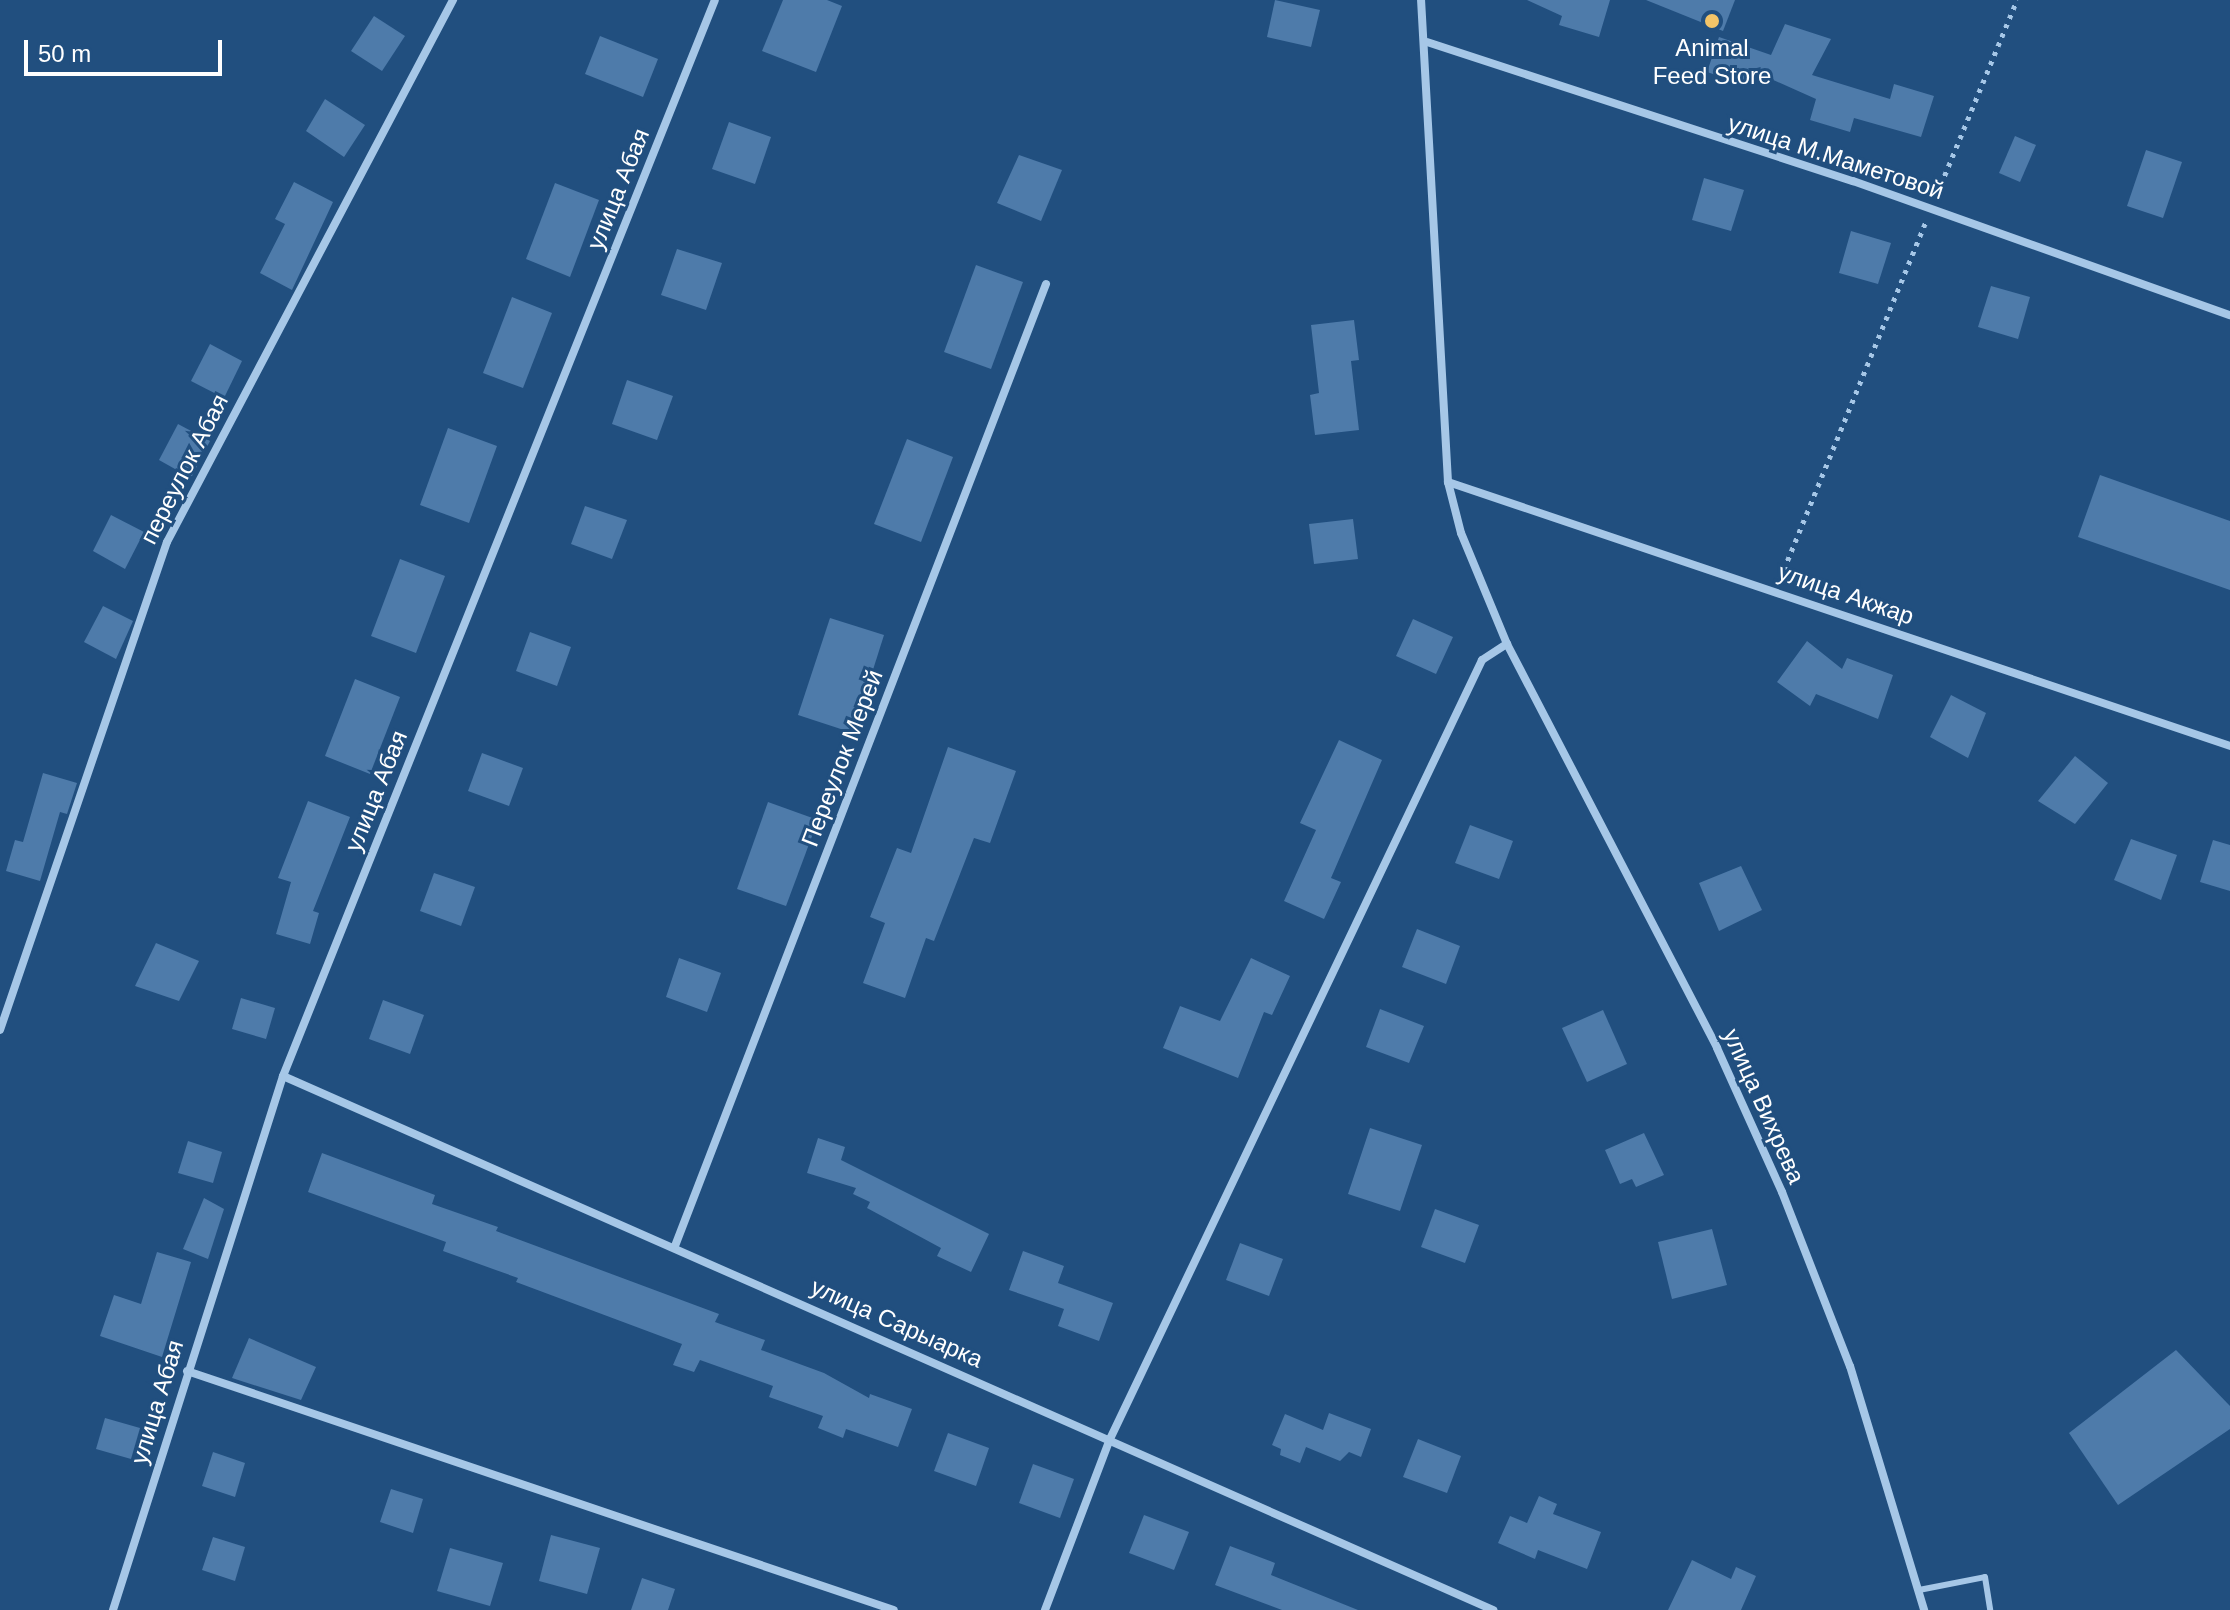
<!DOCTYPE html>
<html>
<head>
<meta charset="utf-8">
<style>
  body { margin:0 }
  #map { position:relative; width:2230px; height:1610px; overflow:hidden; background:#214f7f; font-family:Helvetica,sans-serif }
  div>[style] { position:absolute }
  .building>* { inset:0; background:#4e7baa }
  .path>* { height:5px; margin-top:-2.5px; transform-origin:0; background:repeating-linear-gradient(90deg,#a6c7e7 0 4px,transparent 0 10px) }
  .lane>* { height:6px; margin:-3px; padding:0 3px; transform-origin:3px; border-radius:3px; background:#a6c7e7 }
  .street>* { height:8px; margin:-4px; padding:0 4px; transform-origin:4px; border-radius:4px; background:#a6c7e7 }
  .dots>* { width:22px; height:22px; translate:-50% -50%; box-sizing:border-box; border:4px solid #214f7f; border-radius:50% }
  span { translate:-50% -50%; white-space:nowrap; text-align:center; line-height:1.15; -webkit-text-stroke:6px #214f7f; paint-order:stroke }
  .poi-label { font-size:24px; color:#fff }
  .street-label { font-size:24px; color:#fff }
  .scale { position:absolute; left:24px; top:40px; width:198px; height:36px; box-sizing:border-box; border:4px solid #fff; border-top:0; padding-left:10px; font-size:24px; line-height:28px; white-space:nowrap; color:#fff; -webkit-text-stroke:6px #214f7f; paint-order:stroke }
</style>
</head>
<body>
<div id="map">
  <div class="building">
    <i style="clip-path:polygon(783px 0,827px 0,842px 6px,816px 72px,762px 51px)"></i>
    <i style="clip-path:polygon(1275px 0,1320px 10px,1311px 47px,1267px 37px)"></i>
    <i style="clip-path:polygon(1527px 0,1610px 0,1599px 37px,1559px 25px,1562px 16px)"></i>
    <i style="clip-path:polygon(1646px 0,1735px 0,1723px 31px)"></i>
    <i style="clip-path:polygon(374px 16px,405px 36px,382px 71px,351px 51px)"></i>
    <i style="clip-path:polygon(1785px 24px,1831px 39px,1812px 75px,1890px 99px,1894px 84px,1934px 96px,1921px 137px,1854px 118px,1850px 132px,1810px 120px,1816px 99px,1751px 70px,1746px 85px,1707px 72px,1719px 37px,1771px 55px)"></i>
    <i style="clip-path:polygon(600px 36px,658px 59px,643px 97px,585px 74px)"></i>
    <i style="clip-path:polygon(325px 99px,365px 125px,344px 157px,306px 131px)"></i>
    <i style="clip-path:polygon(729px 122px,771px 137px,755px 184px,712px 169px)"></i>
    <i style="clip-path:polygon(2015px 136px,2036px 145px,2020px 182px,1999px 173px)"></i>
    <i style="clip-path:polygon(2146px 150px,2182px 162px,2163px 218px,2127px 206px)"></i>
    <i style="clip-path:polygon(1019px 155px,1062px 170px,1041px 221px,997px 203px)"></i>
    <i style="clip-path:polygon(1704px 178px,1744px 190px,1731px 231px,1692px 220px)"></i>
    <i style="clip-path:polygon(294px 182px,333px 202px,292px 290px,260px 273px,285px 224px,275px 219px)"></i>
    <i style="clip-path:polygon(555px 183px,599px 200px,570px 277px,526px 259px)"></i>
    <i style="clip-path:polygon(1851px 231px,1891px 243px,1878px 284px,1839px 273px)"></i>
    <i style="clip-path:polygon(677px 249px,722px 263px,706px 310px,661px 295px)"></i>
    <i style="clip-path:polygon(976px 265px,1023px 282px,991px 369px,944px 352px)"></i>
    <i style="clip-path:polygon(1991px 286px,2030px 297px,2018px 339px,1978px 327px)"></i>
    <i style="clip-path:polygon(512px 297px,552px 313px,523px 388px,483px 373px)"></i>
    <i style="clip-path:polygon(1354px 320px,1359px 360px,1351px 361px,1359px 430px,1315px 435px,1310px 395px,1319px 393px,1311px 325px)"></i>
    <i style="clip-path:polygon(210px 344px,242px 361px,224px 398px,191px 381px)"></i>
    <i style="clip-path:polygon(627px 380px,673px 396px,657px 440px,612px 424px)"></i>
    <i style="clip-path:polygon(178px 424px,210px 441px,191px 478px,159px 460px)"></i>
    <i style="clip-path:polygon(448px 428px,497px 446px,469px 523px,420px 505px)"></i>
    <i style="clip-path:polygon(907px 439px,953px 457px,921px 542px,874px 524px)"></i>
    <i style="clip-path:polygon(2100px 475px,2230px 521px,2230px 590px,2078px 537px)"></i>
    <i style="clip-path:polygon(585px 506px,627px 520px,612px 559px,571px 544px)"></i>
    <i style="clip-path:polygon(111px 515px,144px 532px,125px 569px,93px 551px)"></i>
    <i style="clip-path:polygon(1353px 519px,1358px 559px,1314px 564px,1309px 524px)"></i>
    <i style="clip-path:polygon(400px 559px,445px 576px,416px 653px,371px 636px)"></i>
    <i style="clip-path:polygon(103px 606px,133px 621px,116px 659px,84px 642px)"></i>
    <i style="clip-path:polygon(830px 618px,884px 635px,853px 733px,798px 715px)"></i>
    <i style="clip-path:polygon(1413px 619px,1453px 637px,1436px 674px,1396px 656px)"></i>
    <i style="clip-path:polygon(530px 632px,571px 647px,557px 686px,516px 671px)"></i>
    <i style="clip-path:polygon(1807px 641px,1842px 669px,1847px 658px,1893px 675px,1878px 719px,1816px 694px,1810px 706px,1777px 682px)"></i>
    <i style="clip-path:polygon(355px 679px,400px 697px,370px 774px,325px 756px)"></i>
    <i style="clip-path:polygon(1951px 695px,1986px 713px,1968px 758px,1930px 737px)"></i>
    <i style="clip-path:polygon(1339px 740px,1382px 760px,1331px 878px,1341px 882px,1324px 919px,1284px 901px,1316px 830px,1300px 823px)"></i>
    <i style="clip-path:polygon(948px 747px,1016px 771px,990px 843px,974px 838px,934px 941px,926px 938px,905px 998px,863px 983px,885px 923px,870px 917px,897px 848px,911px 853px)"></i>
    <i style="clip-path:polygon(482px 753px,523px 768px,509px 806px,468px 791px)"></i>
    <i style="clip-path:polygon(2075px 756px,2108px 783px,2075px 824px,2038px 801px)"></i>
    <i style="clip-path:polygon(43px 773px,77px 783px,67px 814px,60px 812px,40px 881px,6px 871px,15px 840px,23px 842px)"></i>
    <i style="clip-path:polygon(308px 801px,350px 817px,313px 911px,319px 913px,310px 944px,276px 934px,291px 882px,278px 878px)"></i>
    <i style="clip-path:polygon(768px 802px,818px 820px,786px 906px,737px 889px)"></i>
    <i style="clip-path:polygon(1470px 825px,1513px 841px,1499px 879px,1455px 863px)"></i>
    <i style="clip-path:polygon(2131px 839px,2177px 855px,2161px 900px,2114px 880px)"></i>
    <i style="clip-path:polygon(2213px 840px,2230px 845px,2230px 891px,2200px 882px)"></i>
    <i style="clip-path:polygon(1741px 866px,1762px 910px,1719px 931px,1699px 883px)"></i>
    <i style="clip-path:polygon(434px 873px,475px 887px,461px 926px,420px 911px)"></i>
    <i style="clip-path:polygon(1417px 929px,1460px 946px,1446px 984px,1402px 967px)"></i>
    <i style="clip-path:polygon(156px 943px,199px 961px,179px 1001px,135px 986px)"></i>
    <i style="clip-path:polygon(679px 958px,721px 973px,707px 1012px,666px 997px)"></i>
    <i style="clip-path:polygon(1251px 958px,1290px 976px,1272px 1015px,1264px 1012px,1238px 1078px,1163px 1048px,1180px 1006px,1220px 1021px)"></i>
    <i style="clip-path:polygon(241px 998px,275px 1008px,266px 1039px,232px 1029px)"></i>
    <i style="clip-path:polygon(383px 1000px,424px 1015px,410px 1054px,369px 1039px)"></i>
    <i style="clip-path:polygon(1380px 1009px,1424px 1026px,1409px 1063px,1366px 1047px)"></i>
    <i style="clip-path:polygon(1603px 1010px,1627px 1064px,1587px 1082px,1562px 1028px)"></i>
    <i style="clip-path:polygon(1370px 1128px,1422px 1145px,1400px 1211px,1348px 1194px)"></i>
    <i style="clip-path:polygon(1644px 1133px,1664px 1175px,1636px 1187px,1632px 1179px,1620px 1184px,1605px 1150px)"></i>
    <i style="clip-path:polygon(818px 1138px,845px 1147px,841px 1160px,989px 1234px,971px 1272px,937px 1256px,941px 1248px,867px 1208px,870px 1202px,853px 1194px,856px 1188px,807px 1173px)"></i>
    <i style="clip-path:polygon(188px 1141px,222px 1152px,213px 1183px,178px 1173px)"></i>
    <i style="clip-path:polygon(322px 1153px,435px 1195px,432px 1204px,498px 1227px,496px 1231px,719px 1314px,715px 1322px,765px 1340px,761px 1350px,824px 1373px,869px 1398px,870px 1394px,912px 1409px,898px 1447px,846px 1429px,843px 1438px,818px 1428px,823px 1416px,769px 1397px,773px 1386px,700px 1360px,694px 1372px,673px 1365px,682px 1344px,516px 1282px,518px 1278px,443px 1251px,446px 1242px,308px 1192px)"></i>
    <i style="clip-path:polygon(204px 1198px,224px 1209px,208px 1259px,183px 1249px)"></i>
    <i style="clip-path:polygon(1435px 1209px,1479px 1225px,1465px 1263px,1421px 1247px)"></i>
    <i style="clip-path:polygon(1712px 1229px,1727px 1285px,1672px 1299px,1658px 1242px)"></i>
    <i style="clip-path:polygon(1240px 1243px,1283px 1259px,1269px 1296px,1226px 1280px)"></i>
    <i style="clip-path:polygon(1023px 1251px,1064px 1266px,1058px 1283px,1113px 1303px,1099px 1341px,1058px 1326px,1064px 1309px,1009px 1290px)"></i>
    <i style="clip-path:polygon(157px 1252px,191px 1262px,162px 1357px,100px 1336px,114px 1295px,141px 1304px)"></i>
    <i style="clip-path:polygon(249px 1338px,316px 1367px,301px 1400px,232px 1378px)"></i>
    <i style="clip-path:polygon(2176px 1350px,2230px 1406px,2230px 1429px,2118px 1505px,2069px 1433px)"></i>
    <i style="clip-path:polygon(1329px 1413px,1371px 1429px,1361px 1457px,1349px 1452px,1340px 1461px,1306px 1447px,1300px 1463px,1280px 1455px,1281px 1449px,1272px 1445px,1285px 1414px,1323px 1430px)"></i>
    <i style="clip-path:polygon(105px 1418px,140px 1428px,131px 1459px,96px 1449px)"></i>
    <i style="clip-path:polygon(948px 1433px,989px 1448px,976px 1486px,934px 1471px)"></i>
    <i style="clip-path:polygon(1418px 1439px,1461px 1456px,1447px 1493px,1403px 1477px)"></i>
    <i style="clip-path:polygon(213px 1452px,245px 1463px,235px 1497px,202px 1486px)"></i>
    <i style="clip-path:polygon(1033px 1464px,1074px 1479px,1060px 1518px,1019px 1503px)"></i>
    <i style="clip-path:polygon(391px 1489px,423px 1499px,413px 1533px,380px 1522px)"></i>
    <i style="clip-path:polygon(1539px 1496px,1557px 1504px,1553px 1514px,1601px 1532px,1587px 1569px,1538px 1550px,1535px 1559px,1498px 1543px,1510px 1516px,1527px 1523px)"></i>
    <i style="clip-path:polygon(1144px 1515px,1189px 1532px,1174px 1570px,1129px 1553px)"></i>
    <i style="clip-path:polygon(551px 1535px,600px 1548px,587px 1594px,539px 1581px)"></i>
    <i style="clip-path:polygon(213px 1537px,245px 1547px,235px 1581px,202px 1570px)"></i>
    <i style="clip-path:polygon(1230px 1546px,1275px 1563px,1271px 1575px,1358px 1610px,1282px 1610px,1215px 1585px)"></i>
    <i style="clip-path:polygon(450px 1548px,503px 1563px,490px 1606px,437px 1591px)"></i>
    <i style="clip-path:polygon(1692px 1560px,1731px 1579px,1736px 1567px,1756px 1576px,1741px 1610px,1668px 1610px)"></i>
    <i style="clip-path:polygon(642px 1578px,675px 1589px,668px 1610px,631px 1610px)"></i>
  </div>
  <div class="path">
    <i style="left:1937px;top:194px;width:210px;rotate:-67.6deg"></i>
    <i style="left:1780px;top:579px;width:386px;rotate:-67.8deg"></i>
  </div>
  <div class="lane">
    <i style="left:1919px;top:1590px;width:67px;rotate:-11.1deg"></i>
    <i style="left:1985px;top:1577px;width:33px;rotate:81deg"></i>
  </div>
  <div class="street">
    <i style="left:1427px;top:42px;width:448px;rotate:18.1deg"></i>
    <i style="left:1853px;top:181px;width:400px;rotate:19.6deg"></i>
    <i style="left:1448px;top:482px;width:825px;rotate:18.65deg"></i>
    <i style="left:1507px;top:644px;width:455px;rotate:62.5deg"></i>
    <i style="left:1717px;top:1048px;width:158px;rotate:65.7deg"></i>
    <i style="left:1782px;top:1192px;width:187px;rotate:68.7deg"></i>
    <i style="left:1850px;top:1366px;width:255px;rotate:73.1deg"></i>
    <i style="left:0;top:1030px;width:516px;rotate:-71.11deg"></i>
    <i style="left:167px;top:542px;width:613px;rotate:-62.18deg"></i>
    <i style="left:283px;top:1076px;width:1323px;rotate:23.81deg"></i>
    <i style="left:675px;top:1246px;width:1031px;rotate:-68.91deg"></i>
    <i style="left:187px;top:1371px;width:746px;rotate:18.68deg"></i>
    <i style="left:113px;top:1610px;width:560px;rotate:-72.34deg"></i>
    <i style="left:283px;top:1076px;width:1159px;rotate:-68.13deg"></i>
    <i style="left:1045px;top:1610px;width:183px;rotate:-69.2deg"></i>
    <i style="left:1110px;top:1439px;width:863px;rotate:-64.47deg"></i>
    <i style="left:1482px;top:660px;width:30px;rotate:-33deg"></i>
    <i style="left:1507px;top:644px;width:120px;rotate:-112.5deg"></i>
    <i style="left:1461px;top:533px;width:53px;rotate:-104.3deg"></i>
    <i style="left:1448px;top:482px;width:483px;rotate:-93.2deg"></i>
  </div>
  <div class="dots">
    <i style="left:1712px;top:21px;background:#f3c468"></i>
  </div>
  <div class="poi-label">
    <span style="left:1712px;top:62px">Animal<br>Feed Store</span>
  </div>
  <div class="street-label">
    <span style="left:1836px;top:157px;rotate:18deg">улица М.Маметовой</span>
    <span style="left:618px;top:189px;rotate:-68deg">улица Абая</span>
    <span style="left:184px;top:469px;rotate:-63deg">переулок Абая</span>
    <span style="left:1846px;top:594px;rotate:19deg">улица Акжар</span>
    <span style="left:842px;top:758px;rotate:-69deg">Переулок Мерей</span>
    <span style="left:376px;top:791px;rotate:-68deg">улица Абая</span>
    <span style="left:1764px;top:1106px;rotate:66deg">улица Вихрева</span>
    <span style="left:897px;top:1323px;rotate:24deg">улица Сарыарка</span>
    <span style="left:157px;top:1402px;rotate:-73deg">улица Абая</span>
  </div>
  <div class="scale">50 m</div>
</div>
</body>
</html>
